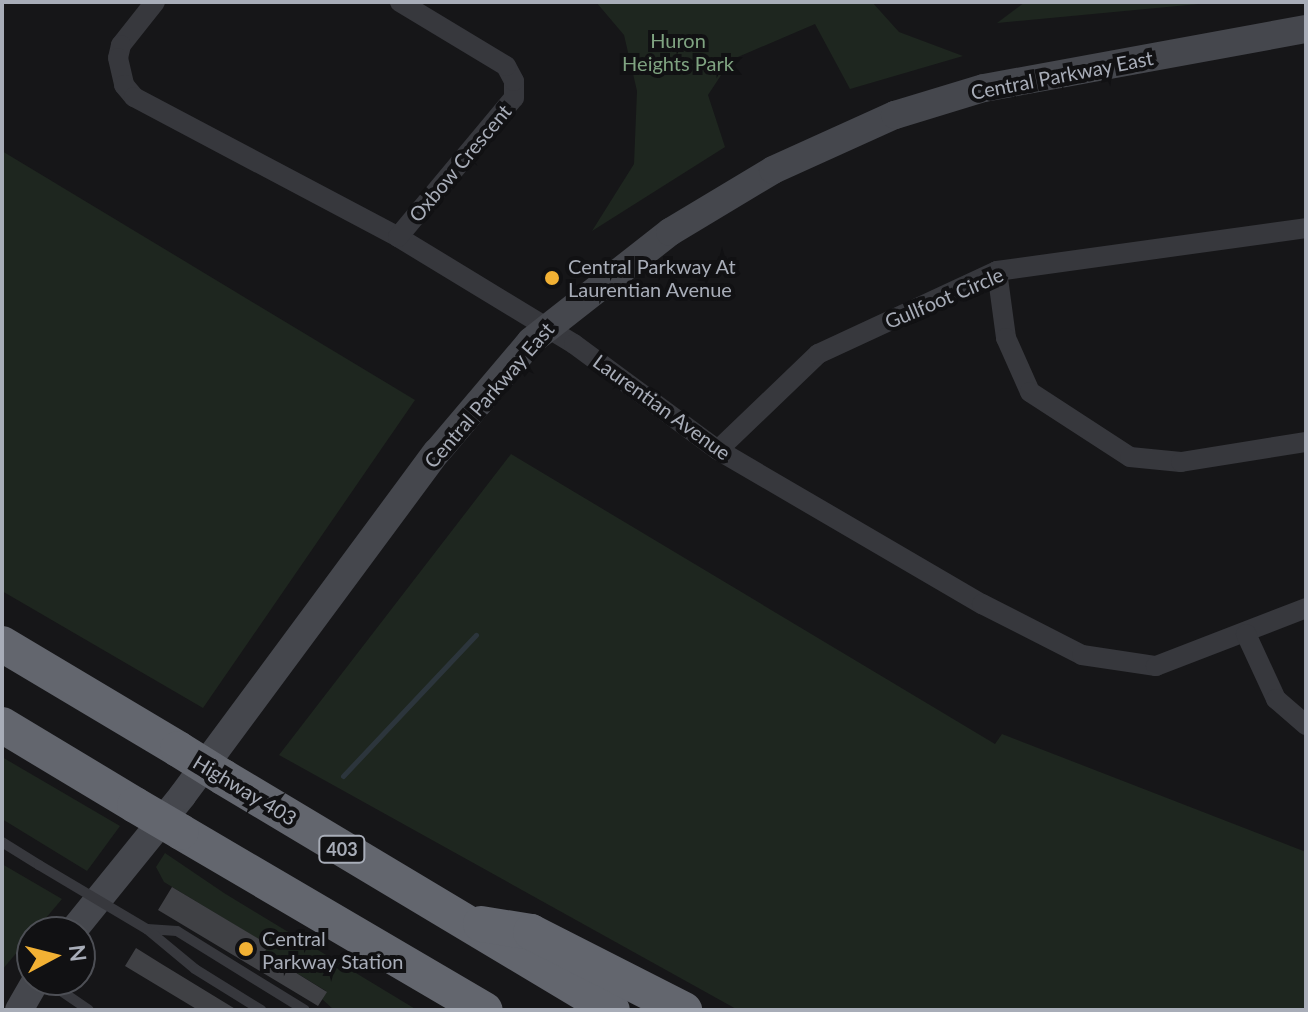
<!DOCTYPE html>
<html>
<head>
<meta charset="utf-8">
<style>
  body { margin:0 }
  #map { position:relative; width:1308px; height:1012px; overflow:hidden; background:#161618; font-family:Lato,sans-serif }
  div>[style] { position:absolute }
  .green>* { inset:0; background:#1e261f }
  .stream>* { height:5px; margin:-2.5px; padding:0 2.5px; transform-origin:2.5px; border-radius:2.5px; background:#2c353c }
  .building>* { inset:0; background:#404145 }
  .lane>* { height:10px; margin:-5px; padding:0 5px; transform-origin:5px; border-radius:5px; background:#37383d }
  .street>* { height:20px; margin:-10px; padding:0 10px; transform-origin:10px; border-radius:10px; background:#37383d }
  .secondary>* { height:28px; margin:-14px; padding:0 14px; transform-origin:14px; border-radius:14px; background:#45474d }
  .highway>* { height:36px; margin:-18px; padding:0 18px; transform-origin:18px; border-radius:18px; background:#63666e }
  .lane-bridge>* { height:10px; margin:-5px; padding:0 5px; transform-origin:5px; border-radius:5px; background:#37383d }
  .highway-bridge>* { height:36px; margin:-18px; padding:0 18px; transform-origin:18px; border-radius:18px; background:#63666e }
  .dots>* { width:22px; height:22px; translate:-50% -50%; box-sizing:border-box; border:4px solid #111113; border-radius:50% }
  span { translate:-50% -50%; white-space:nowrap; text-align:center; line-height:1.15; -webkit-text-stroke:8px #111113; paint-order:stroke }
  .shield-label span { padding:2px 6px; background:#111113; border:2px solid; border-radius:6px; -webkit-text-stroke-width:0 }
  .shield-label { font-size:18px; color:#a8adb8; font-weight:700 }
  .park-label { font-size:20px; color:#7fa381 }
  .street-label { font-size:20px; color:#a8adb8 }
  .poi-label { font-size:20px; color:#a8adb8 }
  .left { translate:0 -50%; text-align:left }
  .frame { position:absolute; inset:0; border:4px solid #a8adb8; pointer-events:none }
  .north { position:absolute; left:16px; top:916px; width:80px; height:80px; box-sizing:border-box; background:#111113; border:2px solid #4d4f55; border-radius:50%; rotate:83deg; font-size:22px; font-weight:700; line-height:32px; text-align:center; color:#a8adb8 }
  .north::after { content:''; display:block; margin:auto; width:28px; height:36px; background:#f2b134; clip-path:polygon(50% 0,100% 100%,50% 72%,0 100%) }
</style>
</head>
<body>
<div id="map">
  <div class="green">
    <i style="clip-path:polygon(596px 2px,872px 2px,899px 32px,963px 56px,850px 89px,815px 24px,731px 60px,708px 95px,725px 147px,592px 231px,634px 164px,637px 91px,624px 35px)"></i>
    <i style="clip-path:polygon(1025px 2px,1220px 2px,997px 23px)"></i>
    <i style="clip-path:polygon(2px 151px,415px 400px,203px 708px,2px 591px)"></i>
    <i style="clip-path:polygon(511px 454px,995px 744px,1002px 734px,1306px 852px,1306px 1010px,738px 1010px,279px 755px)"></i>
    <i style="clip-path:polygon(2px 757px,120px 826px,87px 871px,2px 819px)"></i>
    <i style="clip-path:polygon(165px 853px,224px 893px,417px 1010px,334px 1010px,322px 999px,326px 991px,264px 953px,268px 945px,164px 882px,156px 867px)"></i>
    <i style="clip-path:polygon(2px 864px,62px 899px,2px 970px)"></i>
  </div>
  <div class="stream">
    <i style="left:343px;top:776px;width:194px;rotate:-46.7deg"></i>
  </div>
  <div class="building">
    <i style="clip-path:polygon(172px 887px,269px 945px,264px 953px,327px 992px,318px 1006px,158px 910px)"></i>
    <i style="clip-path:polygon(136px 948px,160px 963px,237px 1010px,198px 1010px,125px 966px)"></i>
  </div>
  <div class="lane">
    <i style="left:2px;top:842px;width:44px;rotate:31.9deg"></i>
    <i style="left:147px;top:929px;width:30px;rotate:4deg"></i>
    <i style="left:177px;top:931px;width:150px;rotate:31.7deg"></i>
    <i style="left:148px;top:930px;width:61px;rotate:39.7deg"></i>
    <i style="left:195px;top:969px;width:78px;rotate:31.8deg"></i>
    <i style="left:45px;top:980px;width:53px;rotate:34.3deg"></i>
  </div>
  <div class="street">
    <i style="left:155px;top:2px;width:55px;rotate:128.3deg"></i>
    <i style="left:121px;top:45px;width:13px;rotate:103deg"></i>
    <i style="left:118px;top:58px;width:28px;rotate:77deg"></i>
    <i style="left:124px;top:85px;width:16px;rotate:50deg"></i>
    <i style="left:134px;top:97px;width:299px;rotate:27.9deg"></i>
    <i style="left:398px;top:237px;width:206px;rotate:31.3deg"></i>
    <i style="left:574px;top:344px;width:179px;rotate:36.4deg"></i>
    <i style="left:718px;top:450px;width:306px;rotate:30.3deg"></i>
    <i style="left:982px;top:604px;width:112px;rotate:27deg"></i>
    <i style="left:1082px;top:655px;width:75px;rotate:8.5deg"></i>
    <i style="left:1156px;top:666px;width:161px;rotate:-21.1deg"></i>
    <i style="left:398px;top:237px;width:181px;rotate:-50.2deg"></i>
    <i style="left:514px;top:98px;width:17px;rotate:-90deg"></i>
    <i style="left:514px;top:81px;width:17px;rotate:-118deg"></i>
    <i style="left:506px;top:66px;width:124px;rotate:-148.9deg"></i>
    <i style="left:997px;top:271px;width:68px;rotate:82.3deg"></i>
    <i style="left:1006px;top:338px;width:59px;rotate:66deg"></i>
    <i style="left:1030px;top:392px;width:119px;rotate:33deg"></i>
    <i style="left:1130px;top:457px;width:51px;rotate:5.6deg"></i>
    <i style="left:1181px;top:462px;width:127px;rotate:-9.1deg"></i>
    <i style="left:718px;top:450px;width:139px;rotate:-43.8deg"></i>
    <i style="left:818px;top:354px;width:197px;rotate:-24.9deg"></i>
    <i style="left:997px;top:271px;width:312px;rotate:-7.9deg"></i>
    <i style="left:1246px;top:634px;width:72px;rotate:65.2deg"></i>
    <i style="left:1276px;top:699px;width:40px;rotate:41deg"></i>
  </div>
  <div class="secondary">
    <i style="left:72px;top:932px;width:175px;rotate:-51deg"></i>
    <i style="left:182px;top:796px;width:428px;rotate:-53.5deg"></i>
    <i style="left:437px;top:452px;width:145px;rotate:-49.7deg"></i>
    <i style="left:531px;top:341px;width:177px;rotate:-38.1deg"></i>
    <i style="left:670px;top:232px;width:120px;rotate:-31deg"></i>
    <i style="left:773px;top:170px;width:134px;rotate:-24.3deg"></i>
    <i style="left:895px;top:115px;width:93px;rotate:-16.9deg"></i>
    <i style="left:984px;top:88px;width:327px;rotate:-10.4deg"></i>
    <i style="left:19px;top:1010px;width:34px;rotate:-60deg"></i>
  </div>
  <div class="highway">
    <i style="left:2px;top:644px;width:205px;rotate:30.8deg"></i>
    <i style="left:2px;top:725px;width:155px;rotate:31deg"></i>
    <i style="left:223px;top:777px;width:453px;rotate:30.9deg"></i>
    <i style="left:181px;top:832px;width:352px;rotate:30.4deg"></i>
    <i style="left:481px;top:924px;width:51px;rotate:9.1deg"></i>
    <i style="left:531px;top:932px;width:172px;rotate:27deg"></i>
  </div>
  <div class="lane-bridge">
    <i style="left:39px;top:865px;width:126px;rotate:30.7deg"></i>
  </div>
  <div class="highway-bridge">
    <i style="left:178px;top:749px;width:53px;rotate:31.9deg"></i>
    <i style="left:135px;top:805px;width:53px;rotate:30.4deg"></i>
  </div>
  <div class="dots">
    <i style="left:552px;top:278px;background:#f2b134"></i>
    <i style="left:246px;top:949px;background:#f2b134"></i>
  </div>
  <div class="shield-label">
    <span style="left:342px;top:849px">403</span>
  </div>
  <div class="park-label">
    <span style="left:678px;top:52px">Huron<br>Heights Park</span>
  </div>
  <div class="street-label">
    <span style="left:1062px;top:75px;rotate:-11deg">Central Parkway East</span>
    <span style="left:460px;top:163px;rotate:-50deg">Oxbow Crescent</span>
    <span style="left:944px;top:298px;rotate:-23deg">Gullfoot Circle</span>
    <span style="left:489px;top:395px;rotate:-49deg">Central Parkway East</span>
    <span style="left:662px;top:407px;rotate:36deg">Laurentian Avenue</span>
    <span style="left:245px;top:790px;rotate:31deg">Highway 403</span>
  </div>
  <div class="poi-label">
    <span class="left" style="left:568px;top:278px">Central Parkway At<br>Laurentian Avenue</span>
    <span class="left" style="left:262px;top:950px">Central<br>Parkway Station</span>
  </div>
  <div class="frame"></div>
  <div class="north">N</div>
</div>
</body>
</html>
